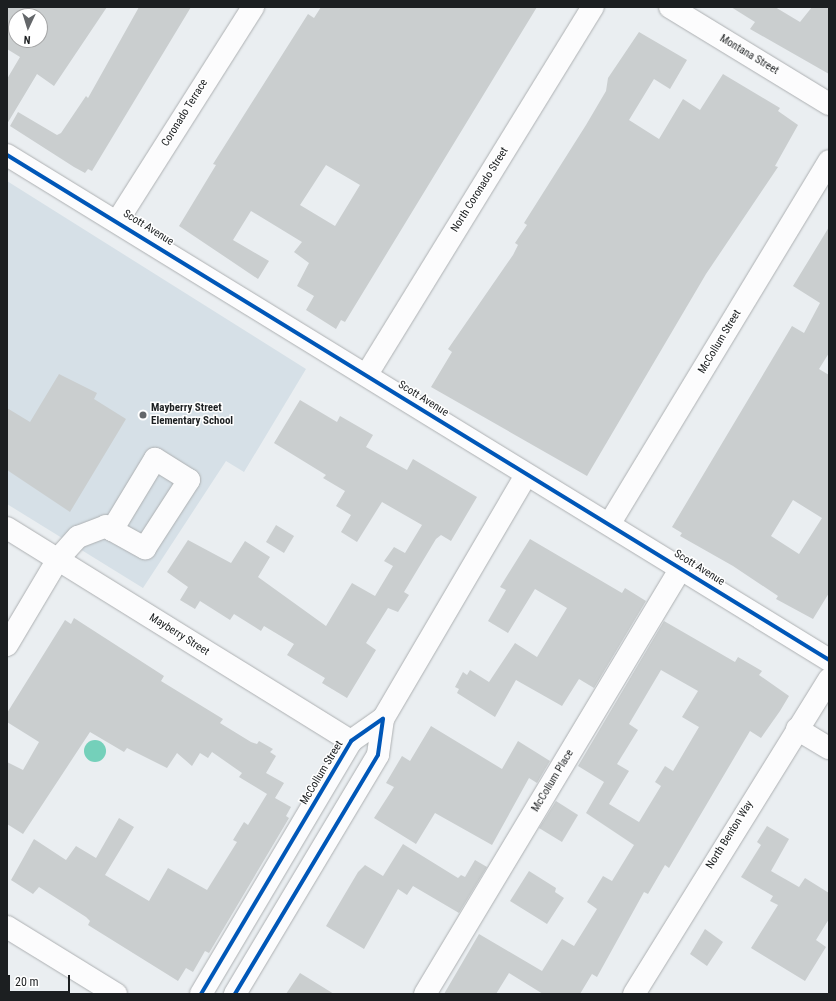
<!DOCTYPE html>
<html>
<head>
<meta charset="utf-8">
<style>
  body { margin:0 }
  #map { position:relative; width:836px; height:1001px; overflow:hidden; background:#eaeef1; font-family:"Roboto Condensed",sans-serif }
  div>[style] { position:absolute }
  .built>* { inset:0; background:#d6e0e7 }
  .water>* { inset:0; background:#74d0ba }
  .round { border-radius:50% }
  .building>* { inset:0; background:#cacecf }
  .roads { filter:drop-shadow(0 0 1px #adb0b2) drop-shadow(0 0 1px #adb0b2) }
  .minor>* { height:22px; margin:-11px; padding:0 11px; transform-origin:11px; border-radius:11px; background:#fcfcfd }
  .cycleway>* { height:4px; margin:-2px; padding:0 2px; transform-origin:2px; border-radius:2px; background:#0057b8 }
  .dots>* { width:11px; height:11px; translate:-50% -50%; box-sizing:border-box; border:2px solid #fff; border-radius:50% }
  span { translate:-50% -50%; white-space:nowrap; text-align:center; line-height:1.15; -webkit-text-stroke:3px #fff; paint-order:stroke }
  .street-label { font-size:11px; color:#1c1f21 }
  .poi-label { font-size:11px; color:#1c1f21; font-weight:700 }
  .left { translate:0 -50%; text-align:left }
  .frame { position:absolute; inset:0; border:8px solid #1c1f21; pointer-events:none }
  .north { position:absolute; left:8px; top:8px; width:40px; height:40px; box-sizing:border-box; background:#fff; border:1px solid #a4a5a6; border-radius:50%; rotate:184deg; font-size:11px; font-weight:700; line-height:16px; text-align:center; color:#1c1f21 }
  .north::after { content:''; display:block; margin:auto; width:14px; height:18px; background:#64676a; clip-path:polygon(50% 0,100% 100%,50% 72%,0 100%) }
  .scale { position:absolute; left:8px; top:975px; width:62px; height:18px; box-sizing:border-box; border:2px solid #1c1f21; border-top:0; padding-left:5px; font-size:12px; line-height:14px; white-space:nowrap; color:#1c1f21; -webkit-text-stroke:3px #fff; paint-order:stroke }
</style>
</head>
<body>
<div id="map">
  <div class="built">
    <i style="clip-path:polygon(7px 181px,306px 369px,244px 472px,226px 461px,143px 588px,7px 504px)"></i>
  </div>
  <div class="water">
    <i class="round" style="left:84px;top:740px;width:22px;height:22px"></i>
  </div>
  <div class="building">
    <i style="clip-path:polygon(evenodd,7px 7px,107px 7px,54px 86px,37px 74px,7px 124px,7px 79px,20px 57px,7px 49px,7px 7px,16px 16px,40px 16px,40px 40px,16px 40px,16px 16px)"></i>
    <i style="clip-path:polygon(139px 7px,191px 7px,92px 171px,88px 169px,85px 173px,74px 167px,10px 126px,18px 112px,57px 135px,61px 133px,86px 96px,88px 98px)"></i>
    <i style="clip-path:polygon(evenodd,321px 7px,537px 7px,345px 322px,341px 320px,336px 329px,306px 310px,314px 296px,297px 286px,309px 263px,294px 252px,302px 242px,251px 211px,233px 240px,269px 261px,258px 279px,179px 226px,216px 165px,213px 164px,308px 14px,314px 18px,321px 7px,326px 165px,360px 185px,335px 226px,300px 205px,326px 165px)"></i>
    <i style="clip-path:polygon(731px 7px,775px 7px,800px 22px,812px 7px,829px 7px,829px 74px,750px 29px,755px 22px)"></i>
    <i style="clip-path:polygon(639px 32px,687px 60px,670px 89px,654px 79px,629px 120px,659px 139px,683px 99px,700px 110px,723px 74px,780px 108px,778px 111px,798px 125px,775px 166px,778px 167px,706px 274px,587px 476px,431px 387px,452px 352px,448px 349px,513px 255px,518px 245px,515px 243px,527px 225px,524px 223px,586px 125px,606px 91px,608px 78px)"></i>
    <i style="clip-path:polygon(evenodd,829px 227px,829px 353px,819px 369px,829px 375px,829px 593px,813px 619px,776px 599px,778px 596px,733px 566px,680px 536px,682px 533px,672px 527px,792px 326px,804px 333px,820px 303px,793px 286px,829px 227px,793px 500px,822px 518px,799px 554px,771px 536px,793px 500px)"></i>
    <i style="clip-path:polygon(59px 374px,97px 393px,94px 399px,126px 419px,70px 512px,7px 470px,7px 408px,30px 422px)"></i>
    <i style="clip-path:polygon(300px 400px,337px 422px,340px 416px,373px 435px,366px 447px,407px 470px,413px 459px,477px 497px,451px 541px,441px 535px,436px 539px,404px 592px,409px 595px,398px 612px,388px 608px,366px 643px,376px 650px,347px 698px,322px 683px,325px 678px,287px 655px,294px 644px,264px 626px,261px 631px,234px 614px,230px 620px,200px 601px,195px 609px,180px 600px,188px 587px,167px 572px,188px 540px,231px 563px,245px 541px,270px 557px,258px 577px,326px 626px,352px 583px,375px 596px,393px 566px,384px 561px,394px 547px,405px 553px,422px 525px,382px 502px,357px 542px,341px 532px,351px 515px,336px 506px,345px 491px,323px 478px,326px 475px,274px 443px)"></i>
    <i style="clip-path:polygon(276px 525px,294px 536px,284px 553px,266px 542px)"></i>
    <i style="clip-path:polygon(530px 539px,622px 593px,625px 588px,646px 601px,594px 688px,579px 679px,562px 706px,516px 680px,495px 717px,457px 693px,459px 689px,455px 687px,463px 672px,467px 675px,470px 670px,489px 682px,515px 643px,537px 657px,567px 608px,535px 589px,508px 633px,488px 621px,506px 590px,500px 587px)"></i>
    <i style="clip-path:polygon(74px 618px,164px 676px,161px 681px,223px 719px,220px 723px,251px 742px,257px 744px,259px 741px,273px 749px,270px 752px,276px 756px,266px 773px,284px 783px,275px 798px,291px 807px,286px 816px,289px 818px,209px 953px,205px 951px,193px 972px,186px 968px,178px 981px,88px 925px,90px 921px,86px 917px,39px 887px,33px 894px,11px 880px,34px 839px,66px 860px,76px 846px,96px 858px,119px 818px,134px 827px,105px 875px,149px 901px,168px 868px,207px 890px,237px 842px,233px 840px,244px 822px,248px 825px,267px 794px,239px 777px,242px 773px,212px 752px,208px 758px,200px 753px,192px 766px,177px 753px,167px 768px,127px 748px,124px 752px,90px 732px,23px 834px,7px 824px,7px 762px,23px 770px,39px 742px,7px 722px,7px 713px,65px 620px,71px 624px)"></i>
    <i style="clip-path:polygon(evenodd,664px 621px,735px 662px,738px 657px,762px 671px,759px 675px,789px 696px,780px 711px,761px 738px,750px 731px,669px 868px,665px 865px,648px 894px,644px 892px,597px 977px,592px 974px,580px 994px,543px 994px,509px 973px,496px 994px,444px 994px,479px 934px,542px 971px,562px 939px,574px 946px,597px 909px,587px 902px,603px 876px,612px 881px,634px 845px,586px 813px,604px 782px,578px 766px,664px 621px,661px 670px,698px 691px,682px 717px,699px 727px,673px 771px,665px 766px,655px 782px,661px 786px,639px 822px,609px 804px,629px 771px,617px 764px,638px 730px,629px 724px,661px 670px)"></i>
    <i style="clip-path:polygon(431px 726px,502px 769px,518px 741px,550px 761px,537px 783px,529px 778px,492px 845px,435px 813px,416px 844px,374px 818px,394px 787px,386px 783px,402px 756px,410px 761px)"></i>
    <i style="clip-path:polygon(556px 801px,578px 815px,562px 842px,539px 828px)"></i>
    <i style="clip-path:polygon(767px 826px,789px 839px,771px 871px,799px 887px,805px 878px,829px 893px,829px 919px,816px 940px,826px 947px,805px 981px,751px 948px,778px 905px,770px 901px,773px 896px,741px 877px,761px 845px,757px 842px)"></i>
    <i style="clip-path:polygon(403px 844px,458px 878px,461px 875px,465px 877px,475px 860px,487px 867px,459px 913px,413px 886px,407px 895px,398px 889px,364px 949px,326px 926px,358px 872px,365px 865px,383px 876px)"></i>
    <i style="clip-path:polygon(529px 871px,556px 888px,555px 892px,564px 898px,547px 924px,510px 901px)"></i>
    <i style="clip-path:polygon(705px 929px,723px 942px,707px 966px,690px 954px)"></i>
    <i style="clip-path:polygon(300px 973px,334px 994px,286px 994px)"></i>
  </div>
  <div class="roads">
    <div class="minor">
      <i style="left:670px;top:7px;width:186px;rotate:31.4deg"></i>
      <i style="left:7px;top:155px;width:965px;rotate:31.56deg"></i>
      <i style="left:118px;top:220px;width:252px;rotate:-57.6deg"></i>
      <i style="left:367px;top:374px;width:431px;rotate:-58.4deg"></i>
      <i style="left:610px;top:523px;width:423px;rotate:-58.8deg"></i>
      <i style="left:7px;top:528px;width:405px;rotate:31.8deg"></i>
      <i style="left:7px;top:645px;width:100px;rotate:-59.3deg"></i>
      <i style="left:58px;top:559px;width:30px;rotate:-48deg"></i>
      <i style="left:78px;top:537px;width:30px;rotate:-21deg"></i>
      <i style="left:106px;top:526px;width:7px;rotate:34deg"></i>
      <i style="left:112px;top:530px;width:38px;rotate:29deg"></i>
      <i style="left:145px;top:548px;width:81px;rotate:-57.1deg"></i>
      <i style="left:189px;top:480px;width:40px;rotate:-148deg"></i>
      <i style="left:155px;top:459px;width:83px;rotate:121.2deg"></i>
      <i style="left:383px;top:719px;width:283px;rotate:-59.6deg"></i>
      <i style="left:797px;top:729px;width:37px;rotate:31deg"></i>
      <i style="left:7px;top:927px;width:128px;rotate:31.6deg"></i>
      <i style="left:201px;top:994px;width:294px;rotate:-59.3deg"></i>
      <i style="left:351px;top:741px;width:39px;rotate:-35deg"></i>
      <i style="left:383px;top:719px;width:36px;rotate:98deg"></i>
      <i style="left:378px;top:755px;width:279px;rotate:120.9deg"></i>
      <i style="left:425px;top:994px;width:497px;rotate:-59deg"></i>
      <i style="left:634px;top:994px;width:370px;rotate:-58.2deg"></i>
    </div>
  </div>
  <div class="cycleway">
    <i style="left:7px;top:155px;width:965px;rotate:31.56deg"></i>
    <i style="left:201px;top:994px;width:294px;rotate:-59.3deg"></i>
    <i style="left:351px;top:741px;width:39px;rotate:-35deg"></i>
    <i style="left:383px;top:719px;width:36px;rotate:98deg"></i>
    <i style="left:378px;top:755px;width:279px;rotate:120.9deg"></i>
  </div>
  <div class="dots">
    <i style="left:143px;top:415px;background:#64676a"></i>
  </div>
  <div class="street-label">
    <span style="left:749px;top:55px;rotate:31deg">Montana Street</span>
    <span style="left:185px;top:113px;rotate:-58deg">Coronado Terrace</span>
    <span style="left:480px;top:190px;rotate:-58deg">North Coronado Street</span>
    <span style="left:148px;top:228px;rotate:32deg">Scott Avenue</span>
    <span style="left:720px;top:342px;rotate:-59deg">McCollum Street</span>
    <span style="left:423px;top:399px;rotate:32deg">Scott Avenue</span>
    <span style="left:699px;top:568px;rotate:32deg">Scott Avenue</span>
    <span style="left:179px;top:635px;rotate:32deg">Mayberry Street</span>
    <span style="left:322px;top:773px;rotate:-59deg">McCollum Street</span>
    <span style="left:553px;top:781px;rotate:-59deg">McCollum Place</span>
    <span style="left:730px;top:835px;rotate:-58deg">North Benton Way</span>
  </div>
  <div class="poi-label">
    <span class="left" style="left:151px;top:415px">Mayberry Street<br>Elementary School</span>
  </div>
  <div class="frame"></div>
  <div class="north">N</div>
  <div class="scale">20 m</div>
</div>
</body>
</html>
